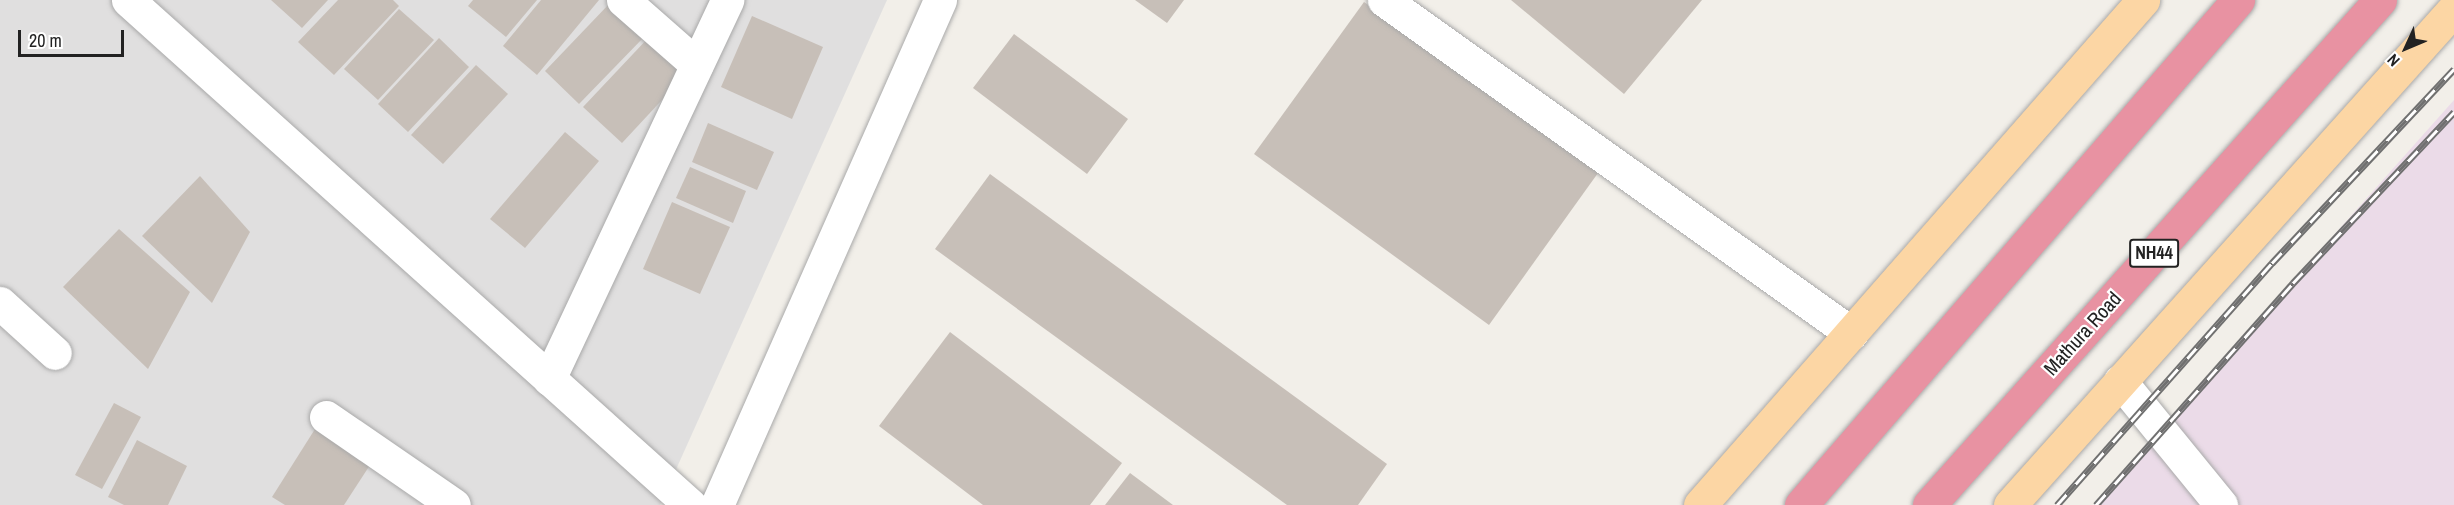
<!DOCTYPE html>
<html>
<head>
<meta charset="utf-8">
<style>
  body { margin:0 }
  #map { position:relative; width:2454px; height:505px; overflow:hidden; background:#f2efe9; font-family:"Archivo Narrow",sans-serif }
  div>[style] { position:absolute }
  .residential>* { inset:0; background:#e0dfdf }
  .industrial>* { inset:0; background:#ebdbe8 }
  .building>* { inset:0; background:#c7bfb8 }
  .roads { filter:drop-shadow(0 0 2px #a9a9a9) drop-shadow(0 0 2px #a9a9a9) }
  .minor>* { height:33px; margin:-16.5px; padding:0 16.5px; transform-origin:16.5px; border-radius:16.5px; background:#fff }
  .major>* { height:33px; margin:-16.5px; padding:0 16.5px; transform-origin:16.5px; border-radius:16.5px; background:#fcd6a4 }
  .highway>* { height:33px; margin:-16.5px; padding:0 16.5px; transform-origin:16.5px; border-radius:16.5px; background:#e892a2 }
  .rail>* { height:7px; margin-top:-3.5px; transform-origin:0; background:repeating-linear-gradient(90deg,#fff 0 14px,#707070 0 28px); box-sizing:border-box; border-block:2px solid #707070 }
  span { translate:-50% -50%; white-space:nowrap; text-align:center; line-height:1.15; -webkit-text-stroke:4.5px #fff; paint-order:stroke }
  .shield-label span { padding:2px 4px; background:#fff; border:2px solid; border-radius:4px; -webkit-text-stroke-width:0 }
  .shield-label { font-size:18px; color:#222; font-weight:700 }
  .street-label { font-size:20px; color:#222 }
  .north { position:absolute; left:2376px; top:18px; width:60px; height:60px; -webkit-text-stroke:4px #fff; paint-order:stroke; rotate:226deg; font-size:16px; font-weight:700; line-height:24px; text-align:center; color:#222 }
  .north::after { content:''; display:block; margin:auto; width:21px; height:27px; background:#222; clip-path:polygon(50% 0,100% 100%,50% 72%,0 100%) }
  .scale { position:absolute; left:18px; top:30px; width:106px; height:27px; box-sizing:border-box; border:3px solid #222; border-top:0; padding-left:8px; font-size:18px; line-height:21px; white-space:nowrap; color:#222; -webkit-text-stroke:4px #fff; paint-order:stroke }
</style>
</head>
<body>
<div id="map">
  <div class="residential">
    <i style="clip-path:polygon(0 0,887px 0,660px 505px,0 505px)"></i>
  </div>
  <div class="industrial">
    <i style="clip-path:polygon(2454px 100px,2454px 505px,2094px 505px)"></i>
  </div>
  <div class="building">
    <i style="clip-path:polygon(271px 0,328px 0,302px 28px)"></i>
    <i style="clip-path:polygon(338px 0,393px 0,399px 6px,334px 75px,298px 42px)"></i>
    <i style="clip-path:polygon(473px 0,537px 0,506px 37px,468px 6px)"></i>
    <i style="clip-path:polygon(541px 0,599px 0,537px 75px,503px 46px)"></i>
    <i style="clip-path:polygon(1135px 0,1184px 0,1167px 23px)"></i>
    <i style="clip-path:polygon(1511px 0,1702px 0,1624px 94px)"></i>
    <i style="clip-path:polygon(1364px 2px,1598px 173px,1489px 325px,1254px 154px)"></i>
    <i style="clip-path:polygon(610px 3px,645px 36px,579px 104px,545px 71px)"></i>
    <i style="clip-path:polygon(399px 9px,434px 40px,378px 100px,344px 69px)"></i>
    <i style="clip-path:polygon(752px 16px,823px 47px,792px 119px,721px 87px)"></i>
    <i style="clip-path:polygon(1014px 34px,1128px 119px,1087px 174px,973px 88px)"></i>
    <i style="clip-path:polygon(650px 36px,688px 72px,622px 143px,583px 107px)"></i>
    <i style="clip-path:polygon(439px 38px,469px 67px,408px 132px,378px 104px)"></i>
    <i style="clip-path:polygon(476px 65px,508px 94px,443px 164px,411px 135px)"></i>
    <i style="clip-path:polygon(708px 123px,774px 152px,757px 190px,692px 162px)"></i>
    <i style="clip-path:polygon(565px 132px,599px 161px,525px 248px,490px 219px)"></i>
    <i style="clip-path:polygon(690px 167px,746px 191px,733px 223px,676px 198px)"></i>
    <i style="clip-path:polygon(990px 174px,1387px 464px,1358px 505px,1287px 505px,935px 249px)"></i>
    <i style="clip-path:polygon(200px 176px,250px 232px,212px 303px,142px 236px)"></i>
    <i style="clip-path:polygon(672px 202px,730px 227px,700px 294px,643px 269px)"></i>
    <i style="clip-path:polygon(119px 229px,190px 292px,148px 369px,63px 287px)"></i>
    <i style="clip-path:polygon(950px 332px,1122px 463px,1090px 505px,983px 505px,879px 426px)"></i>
    <i style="clip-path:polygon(114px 403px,141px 417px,102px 489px,75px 475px)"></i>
    <i style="clip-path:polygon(315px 429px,370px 465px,344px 505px,285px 505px,272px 497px)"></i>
    <i style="clip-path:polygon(137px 440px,187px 466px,168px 505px,124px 505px,108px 497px)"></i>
    <i style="clip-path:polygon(1130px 473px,1173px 505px,1105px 505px)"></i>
  </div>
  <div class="roads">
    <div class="minor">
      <i style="left:128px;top:0;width:756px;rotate:41.94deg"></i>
      <i style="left:623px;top:0;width:98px;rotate:41.3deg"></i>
      <i style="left:1384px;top:0;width:574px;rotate:35.49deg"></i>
      <i style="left:0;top:303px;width:74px;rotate:42.3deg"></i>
      <i style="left:549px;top:379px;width:419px;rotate:-64.8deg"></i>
      <i style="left:2120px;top:381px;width:160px;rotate:50.8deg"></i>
      <i style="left:326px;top:417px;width:155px;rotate:34.5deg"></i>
      <i style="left:717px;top:505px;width:552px;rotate:-66.17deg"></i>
    </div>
    <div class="major">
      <i style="left:1700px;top:505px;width:672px;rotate:-48.74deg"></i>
      <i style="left:2010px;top:505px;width:666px;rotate:-48.17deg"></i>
    </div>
    <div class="highway">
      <i style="left:1801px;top:505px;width:668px;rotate:-49.13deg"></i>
      <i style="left:1929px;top:505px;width:677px;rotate:-48.23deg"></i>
    </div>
  </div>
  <div class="rail">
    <i style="left:2057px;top:505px;width:324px;rotate:-48.4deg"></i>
    <i style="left:2272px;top:263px;width:266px;rotate:-46.8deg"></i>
    <i style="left:2096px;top:505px;width:297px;rotate:-48.4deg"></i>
    <i style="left:2293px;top:283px;width:235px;rotate:-46.7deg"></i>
  </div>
  <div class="shield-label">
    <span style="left:2154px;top:253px">NH44</span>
  </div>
  <div class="street-label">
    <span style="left:2082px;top:333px;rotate:-48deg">Mathura Road</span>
  </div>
  <div class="north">N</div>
  <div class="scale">20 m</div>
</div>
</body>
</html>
